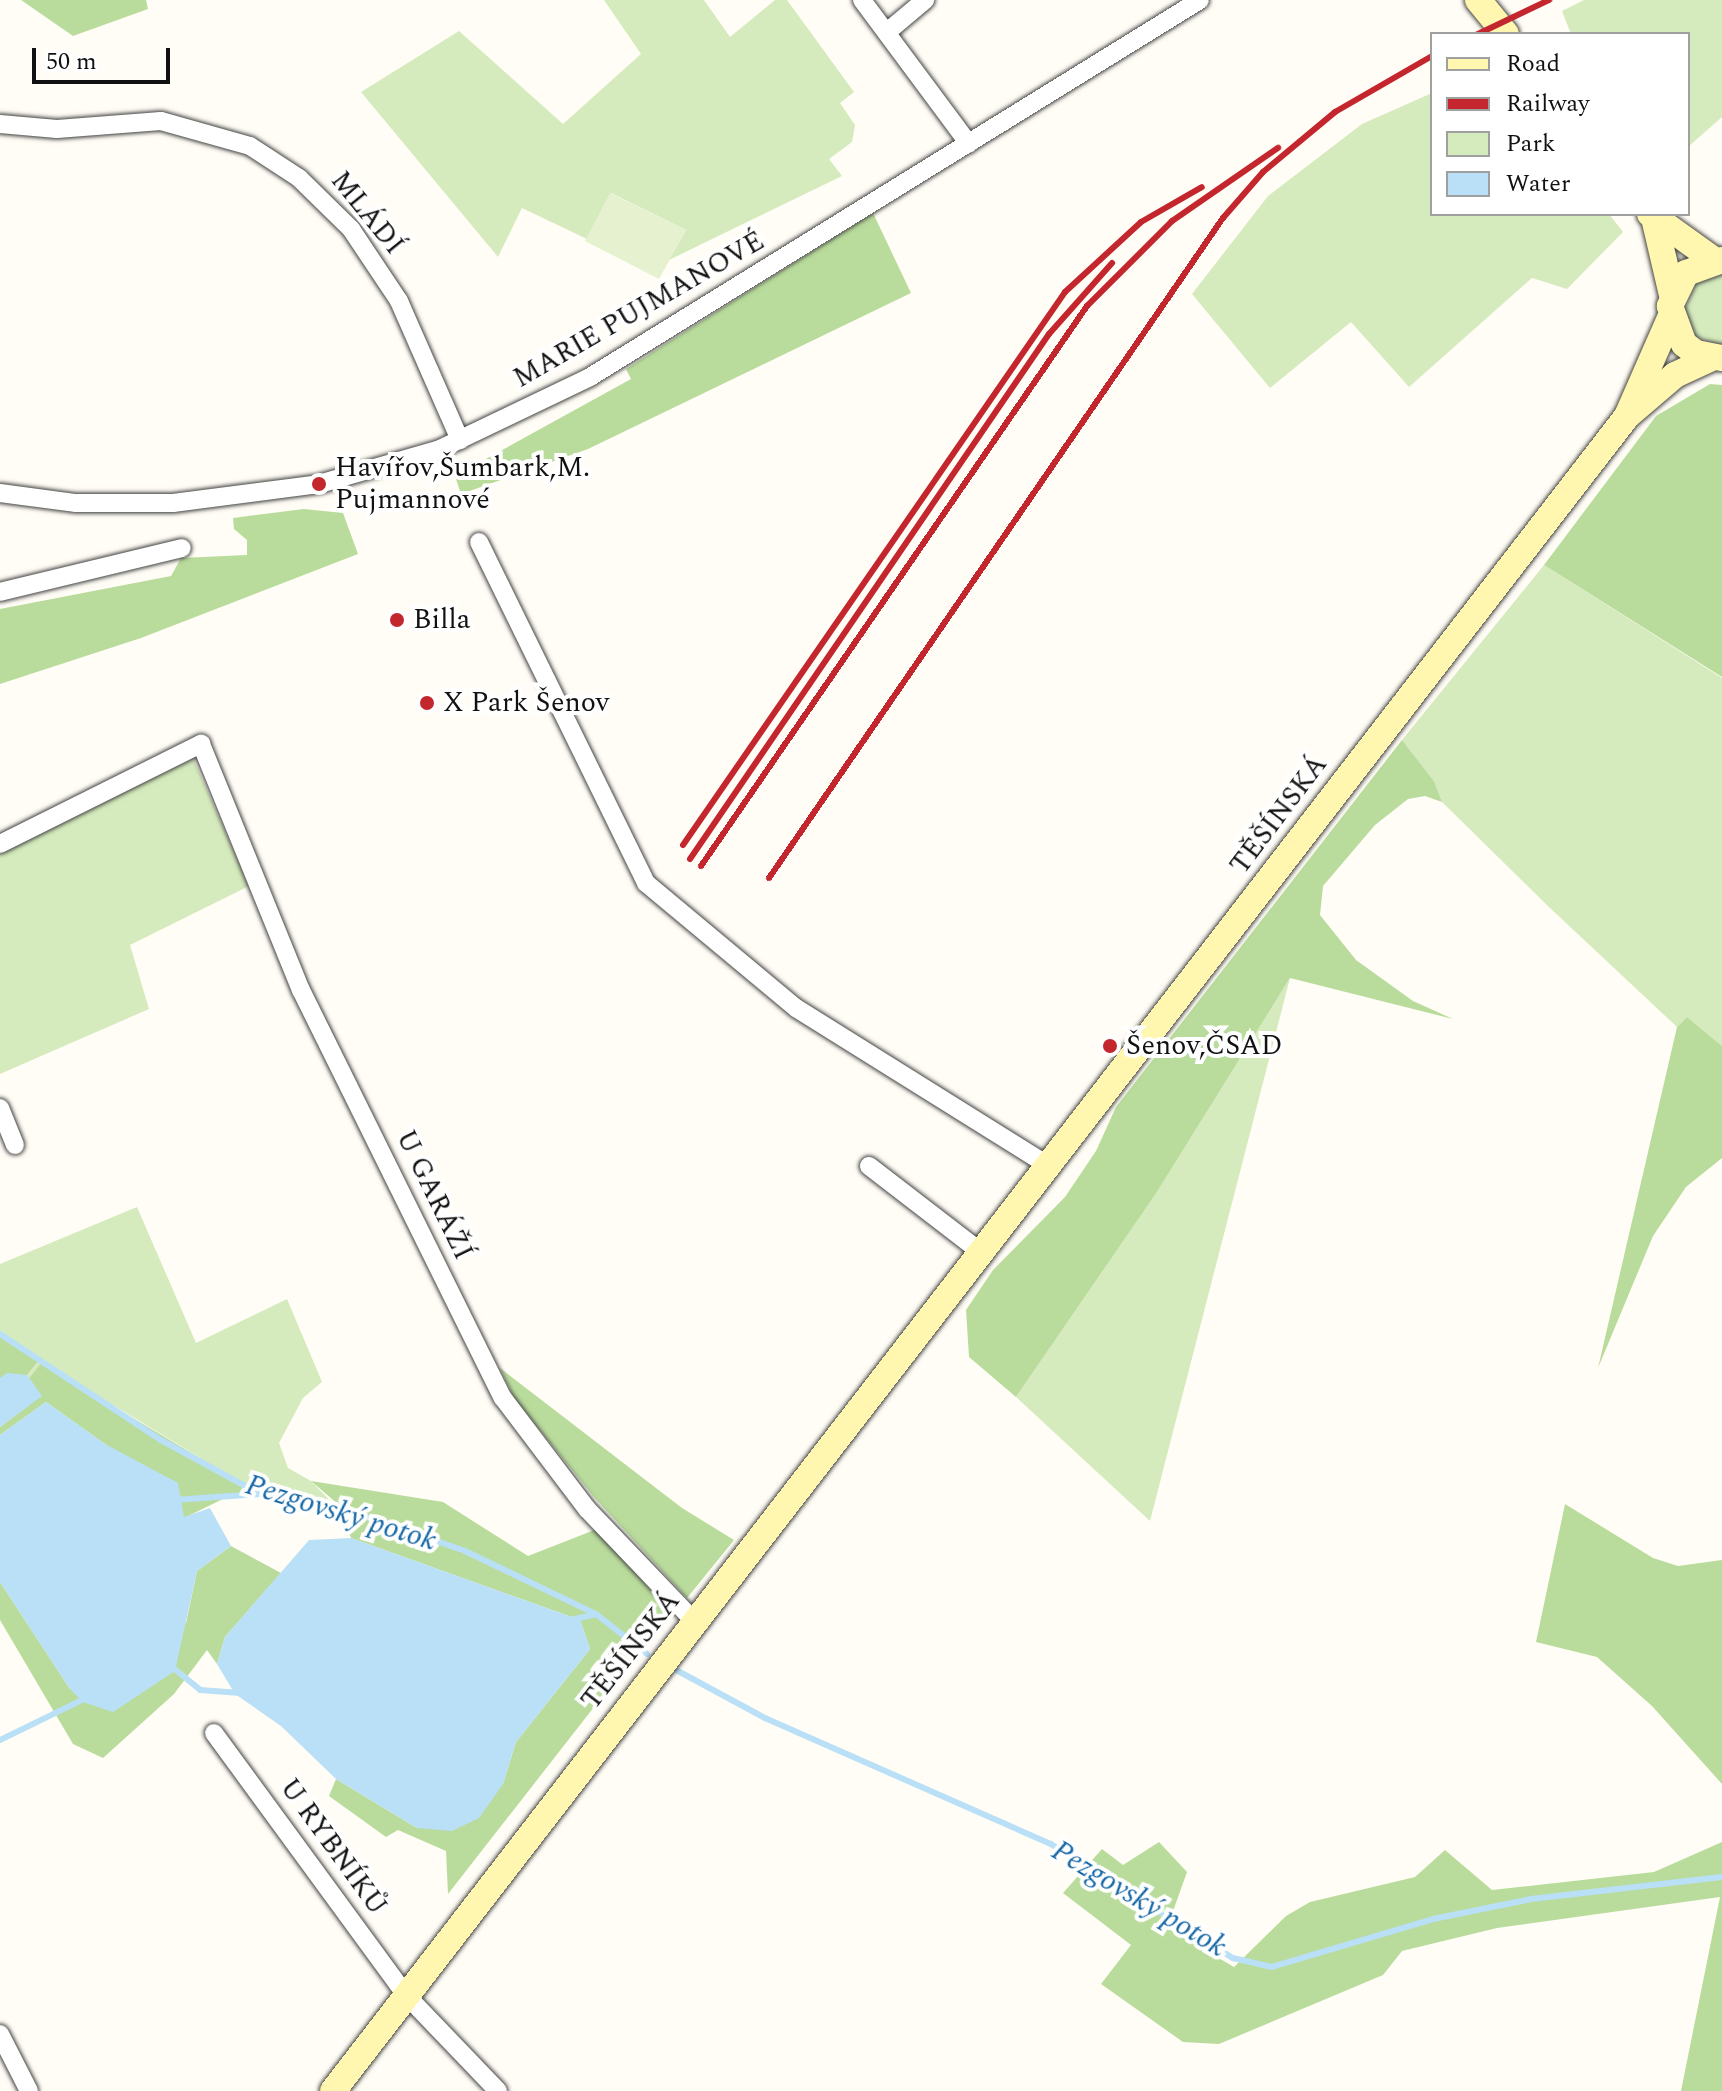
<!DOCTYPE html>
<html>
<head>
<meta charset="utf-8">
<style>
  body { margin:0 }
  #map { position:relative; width:1722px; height:2091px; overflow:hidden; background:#fffdf5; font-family:Spectral,serif }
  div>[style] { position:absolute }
  .green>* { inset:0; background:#d5ebbd }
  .forest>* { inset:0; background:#b9dc9c }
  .pitch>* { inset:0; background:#e6f2cf }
  .water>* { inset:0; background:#b9e0f7 }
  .stream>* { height:6px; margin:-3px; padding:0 3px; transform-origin:3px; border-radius:3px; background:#b9e0f7 }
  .roads { filter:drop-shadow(0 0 2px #444) drop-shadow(0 0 2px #444) }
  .street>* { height:18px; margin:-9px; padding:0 9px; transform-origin:9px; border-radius:9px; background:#fff }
  .secondary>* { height:26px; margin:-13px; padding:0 13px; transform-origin:13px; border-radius:13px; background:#fff6b0 }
  .rail>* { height:6px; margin:-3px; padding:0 3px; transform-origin:3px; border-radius:3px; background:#c4262e }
  .dots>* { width:22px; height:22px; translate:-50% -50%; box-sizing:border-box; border:4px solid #fff; border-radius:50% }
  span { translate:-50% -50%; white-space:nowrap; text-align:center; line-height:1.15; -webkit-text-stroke:8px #fff; paint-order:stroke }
  .street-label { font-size:28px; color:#111 }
  .poi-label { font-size:28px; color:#111 }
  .left { translate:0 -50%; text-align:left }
  .water-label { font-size:30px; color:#1768a6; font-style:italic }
  .legend { position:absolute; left:1430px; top:32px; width:260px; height:184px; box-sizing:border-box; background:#fff; border:2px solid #a0a0a0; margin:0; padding:10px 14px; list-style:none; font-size:24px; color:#111 }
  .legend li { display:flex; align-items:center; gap:16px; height:40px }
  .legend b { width:40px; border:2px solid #a0a0a0 }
  .scale { position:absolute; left:32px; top:48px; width:138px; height:36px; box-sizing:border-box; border:4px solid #111; border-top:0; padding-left:10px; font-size:24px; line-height:28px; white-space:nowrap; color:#111; -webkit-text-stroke:6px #fff; paint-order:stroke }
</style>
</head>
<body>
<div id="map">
  <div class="green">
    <i style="clip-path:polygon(604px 0,704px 0,730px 37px,775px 0,787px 0,854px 92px,840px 103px,855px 125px,852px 142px,829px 159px,842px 176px,669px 260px,686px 230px,611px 193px,587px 239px,522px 208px,498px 257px,361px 92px,459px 31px,563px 124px,641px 54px)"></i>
    <i style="clip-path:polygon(1584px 0,1722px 0,1722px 117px,1688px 147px,1688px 34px,1571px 34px,1562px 11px)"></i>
    <i style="clip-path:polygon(1432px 93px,1432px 214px,1609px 214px,1623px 232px,1567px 289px,1532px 278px,1409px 387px,1351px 322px,1270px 388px,1192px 294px,1268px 196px,1362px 124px)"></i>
    <i style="clip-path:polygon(1722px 275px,1722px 346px,1694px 336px,1683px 314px,1697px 282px)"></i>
    <i style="clip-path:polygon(1544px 565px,1722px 678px,1722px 1046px,1687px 1017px,1677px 1027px,1550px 908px,1442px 802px,1434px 781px,1402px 740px)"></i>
    <i style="clip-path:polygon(193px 758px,249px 886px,130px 945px,149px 1009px,0 1074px,0 853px)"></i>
    <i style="clip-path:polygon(1290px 978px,1150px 1521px,1016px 1397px,1157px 1192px)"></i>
    <i style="clip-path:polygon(137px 1207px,196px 1343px,287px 1299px,322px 1382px,303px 1398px,279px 1443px,288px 1468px,311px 1481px,341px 1512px,260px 1494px,42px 1362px,29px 1378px,27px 1375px,39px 1360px,0 1334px,0 1264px)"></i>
  </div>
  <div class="forest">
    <i style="clip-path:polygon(21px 0,146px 0,148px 9px,73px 36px)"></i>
    <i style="clip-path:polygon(873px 213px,911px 293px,588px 449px,461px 494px,455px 476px,631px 379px,626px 369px)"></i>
    <i style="clip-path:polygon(1710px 384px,1722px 385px,1722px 677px,1544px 565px,1656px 416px)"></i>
    <i style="clip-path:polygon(304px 509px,343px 513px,358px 554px,141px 638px,0 684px,0 609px,171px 576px,181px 558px,247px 555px,247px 540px,234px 529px,233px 518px)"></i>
    <i style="clip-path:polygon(1402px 740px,1434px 781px,1442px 802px,1425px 796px,1408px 799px,1375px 825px,1323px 886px,1320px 915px,1356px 960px,1413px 1001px,1453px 1019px,1290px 978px,1157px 1192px,1016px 1397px,969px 1357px,966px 1310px,993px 1270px,1065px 1197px,1096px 1151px,1116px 1107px)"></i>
    <i style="clip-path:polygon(1687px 1017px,1722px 1046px,1722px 1158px,1686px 1187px,1653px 1236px,1598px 1368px,1677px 1027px)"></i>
    <i style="clip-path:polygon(0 1334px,39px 1360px,27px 1375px,0 1378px)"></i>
    <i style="clip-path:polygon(42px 1362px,71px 1381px,260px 1494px,225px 1498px,184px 1518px,105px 1444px,46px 1402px,0 1435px,0 1427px,41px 1396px,29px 1378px)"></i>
    <i style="clip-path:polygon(500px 1368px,682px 1508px,734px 1540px,687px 1598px,594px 1497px,514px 1398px)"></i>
    <i style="clip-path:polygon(311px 1481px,443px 1502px,528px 1556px,597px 1529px,669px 1611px,448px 1894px,446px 1851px,398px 1830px,386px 1837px,329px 1796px,336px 1779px,417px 1828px,503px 1784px,516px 1742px,590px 1649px,580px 1620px,351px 1538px,339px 1505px)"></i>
    <i style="clip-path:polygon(1565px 1504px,1653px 1558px,1678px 1566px,1722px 1560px,1722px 1784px,1652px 1706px,1597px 1657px,1536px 1642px)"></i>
    <i style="clip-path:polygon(231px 1546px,281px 1573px,225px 1637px,217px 1664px,207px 1650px,174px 1694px,103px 1758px,73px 1744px,0 1620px,0 1582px,70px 1689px,186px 1623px,197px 1571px)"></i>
    <i style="clip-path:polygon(1159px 1842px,1187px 1872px,1167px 1928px,1234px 1967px,1286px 1916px,1310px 1902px,1415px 1877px,1445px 1850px,1492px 1890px,1654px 1872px,1722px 1842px,1722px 2091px,1681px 2091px,1720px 1897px,1497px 1928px,1402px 1951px,1383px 1975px,1219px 2044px,1183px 2042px,1101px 1984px,1131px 1945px,1063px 1893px,1102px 1849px,1123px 1865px)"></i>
  </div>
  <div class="pitch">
    <i style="clip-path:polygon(610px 193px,686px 230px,659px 279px,585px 241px)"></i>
  </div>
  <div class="water">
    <i style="clip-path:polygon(7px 1373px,27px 1375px,42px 1396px,0 1427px,0 1378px)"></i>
    <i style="clip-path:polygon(46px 1402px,105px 1444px,178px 1483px,184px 1517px,210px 1508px,231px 1546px,197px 1571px,175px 1671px,113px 1712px,83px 1702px,70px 1689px,0 1582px,0 1435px)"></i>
    <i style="clip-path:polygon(351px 1538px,580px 1620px,590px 1649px,516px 1742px,503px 1784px,479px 1818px,452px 1831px,417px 1828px,336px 1779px,281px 1726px,235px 1694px,217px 1664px,225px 1637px,309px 1540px)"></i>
  </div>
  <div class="stream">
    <i style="left:0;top:1334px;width:193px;rotate:33.4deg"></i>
    <i style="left:161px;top:1440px;width:113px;rotate:28.6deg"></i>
    <i style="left:260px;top:1494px;width:109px;rotate:12.1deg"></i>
    <i style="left:367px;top:1517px;width:104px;rotate:19.1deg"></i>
    <i style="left:465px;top:1551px;width:145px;rotate:25.7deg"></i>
    <i style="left:596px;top:1614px;width:65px;rotate:38.1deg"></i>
    <i style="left:174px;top:1500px;width:85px;rotate:-4deg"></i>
    <i style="left:571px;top:1620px;width:26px;rotate:-13deg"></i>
    <i style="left:172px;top:1667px;width:36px;rotate:39deg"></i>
    <i style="left:200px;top:1690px;width:40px;rotate:4.3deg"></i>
    <i style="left:678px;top:1671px;width:99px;rotate:28.4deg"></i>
    <i style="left:765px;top:1718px;width:313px;rotate:23.8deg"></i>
    <i style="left:1051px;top:1844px;width:215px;rotate:32.1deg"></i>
    <i style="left:1233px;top:1958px;width:40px;rotate:13deg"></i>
    <i style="left:1272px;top:1967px;width:168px;rotate:-16.6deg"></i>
    <i style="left:1433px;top:1919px;width:100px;rotate:-11.5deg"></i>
    <i style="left:1531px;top:1899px;width:192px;rotate:-6.6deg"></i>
    <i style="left:0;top:1740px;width:96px;rotate:-26deg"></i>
  </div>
  <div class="roads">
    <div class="street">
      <i style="left:862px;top:0;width:179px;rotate:53.4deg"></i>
      <i style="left:887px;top:32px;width:50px;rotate:-40.1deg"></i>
      <i style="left:0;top:124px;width:57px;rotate:5deg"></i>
      <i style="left:57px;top:129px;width:104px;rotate:-4.4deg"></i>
      <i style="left:161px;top:121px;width:92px;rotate:15.7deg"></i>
      <i style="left:250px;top:146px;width:59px;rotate:33.1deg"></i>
      <i style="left:299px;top:178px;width:73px;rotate:44.4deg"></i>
      <i style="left:351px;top:229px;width:87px;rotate:56.3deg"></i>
      <i style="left:399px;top:301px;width:152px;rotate:66.3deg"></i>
      <i style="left:0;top:493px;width:77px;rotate:7.5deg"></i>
      <i style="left:76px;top:503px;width:97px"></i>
      <i style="left:173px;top:503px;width:147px;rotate:-7.4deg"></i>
      <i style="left:319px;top:484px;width:126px;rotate:-16.1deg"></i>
      <i style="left:440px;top:449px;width:166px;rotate:-25.6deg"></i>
      <i style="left:590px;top:377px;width:717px;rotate:-31.72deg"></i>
      <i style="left:479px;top:542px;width:380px;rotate:63.9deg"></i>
      <i style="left:646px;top:883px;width:195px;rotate:39.8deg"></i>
      <i style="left:796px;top:1008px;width:298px;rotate:32deg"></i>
      <i style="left:0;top:592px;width:187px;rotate:-13.6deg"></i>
      <i style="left:0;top:844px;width:225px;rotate:-26.5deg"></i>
      <i style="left:201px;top:744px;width:266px;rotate:67.9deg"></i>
      <i style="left:301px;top:990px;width:455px;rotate:63.7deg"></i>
      <i style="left:503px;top:1398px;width:139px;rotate:52.9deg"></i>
      <i style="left:587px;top:1509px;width:156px;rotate:46.3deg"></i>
      <i style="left:0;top:1108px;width:40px;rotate:68deg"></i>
      <i style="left:869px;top:1166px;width:143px;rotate:37.6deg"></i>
      <i style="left:214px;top:1733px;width:325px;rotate:53.8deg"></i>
      <i style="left:406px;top:1995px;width:133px;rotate:46.2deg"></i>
      <i style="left:0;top:2034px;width:64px;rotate:63deg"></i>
    </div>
    <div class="secondary">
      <i style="left:1478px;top:0;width:44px;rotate:50.5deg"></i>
      <i style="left:1650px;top:214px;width:79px;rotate:35.7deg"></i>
      <i style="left:1655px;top:222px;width:75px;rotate:76.9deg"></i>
      <i style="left:1722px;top:260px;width:38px;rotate:160deg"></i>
      <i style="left:1686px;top:273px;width:37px;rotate:116deg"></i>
      <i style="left:1670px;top:306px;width:40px;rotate:69.8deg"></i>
      <i style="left:1684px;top:344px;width:15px;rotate:37deg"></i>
      <i style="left:1696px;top:353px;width:26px;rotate:11deg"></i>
      <i style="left:1627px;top:416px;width:63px;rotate:-40.5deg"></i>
      <i style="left:1675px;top:375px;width:40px;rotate:-25deg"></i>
      <i style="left:333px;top:2091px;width:2117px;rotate:-52.31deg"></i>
      <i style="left:1627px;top:416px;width:109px;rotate:-66.3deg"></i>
    </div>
  </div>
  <div class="rail">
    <i style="left:1478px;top:34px;width:79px;rotate:-25.6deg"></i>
    <i style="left:683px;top:845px;width:672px;rotate:-55.36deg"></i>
    <i style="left:1065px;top:292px;width:103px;rotate:-42.6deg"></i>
    <i style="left:1141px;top:222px;width:70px;rotate:-29.8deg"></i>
    <i style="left:690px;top:859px;width:636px;rotate:-55.64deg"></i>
    <i style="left:1049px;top:334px;width:95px;rotate:-48.4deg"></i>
    <i style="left:701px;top:866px;width:680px;rotate:-55.42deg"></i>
    <i style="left:1087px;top:306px;width:120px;rotate:-45deg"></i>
    <i style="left:1172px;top:221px;width:129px;rotate:-34.6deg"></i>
    <i style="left:769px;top:878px;width:801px;rotate:-55.48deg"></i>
    <i style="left:1223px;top:218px;width:61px;rotate:-49deg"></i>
    <i style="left:1263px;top:172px;width:94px;rotate:-39.8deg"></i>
    <i style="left:1335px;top:112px;width:112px;rotate:-30deg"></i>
  </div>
  <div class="dots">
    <i style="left:319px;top:484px;background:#c4262e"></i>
    <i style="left:397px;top:620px;background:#c4262e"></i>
    <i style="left:427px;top:703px;background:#c4262e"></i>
    <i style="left:1110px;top:1046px;background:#c4262e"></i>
  </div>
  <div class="street-label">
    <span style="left:367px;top:213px;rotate:51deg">MLÁDÍ</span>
    <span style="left:639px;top:310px;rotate:-30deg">MARIE PUJMANOVÉ</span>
    <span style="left:1279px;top:815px;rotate:-53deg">TĚŠÍNSKÁ</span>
    <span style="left:434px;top:1195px;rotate:64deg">U GARÁŽÍ</span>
    <span style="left:631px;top:1651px;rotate:-52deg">TĚŠÍNSKÁ</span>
    <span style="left:333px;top:1847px;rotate:54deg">U RYBNÍKŮ</span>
  </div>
  <div class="poi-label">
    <span class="left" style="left:335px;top:484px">Havířov,Šumbark,M.<br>Pujmannové</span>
    <span class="left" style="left:413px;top:620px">Billa</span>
    <span class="left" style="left:443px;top:703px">X Park Šenov</span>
    <span class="left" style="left:1126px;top:1046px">Šenov,ČSAD</span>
  </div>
  <div class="water-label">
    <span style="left:341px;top:1513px;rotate:17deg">Pezgovský potok</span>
    <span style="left:1139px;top:1899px;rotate:31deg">Pezgovský potok</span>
  </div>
  <ul class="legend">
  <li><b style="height:10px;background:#fff6b0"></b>Road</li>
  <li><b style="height:10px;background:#c4262e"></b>Railway</li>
  <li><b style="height:22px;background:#d5ebbd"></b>Park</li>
  <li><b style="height:22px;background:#b9e0f7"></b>Water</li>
  </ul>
  <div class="scale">50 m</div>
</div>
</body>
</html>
